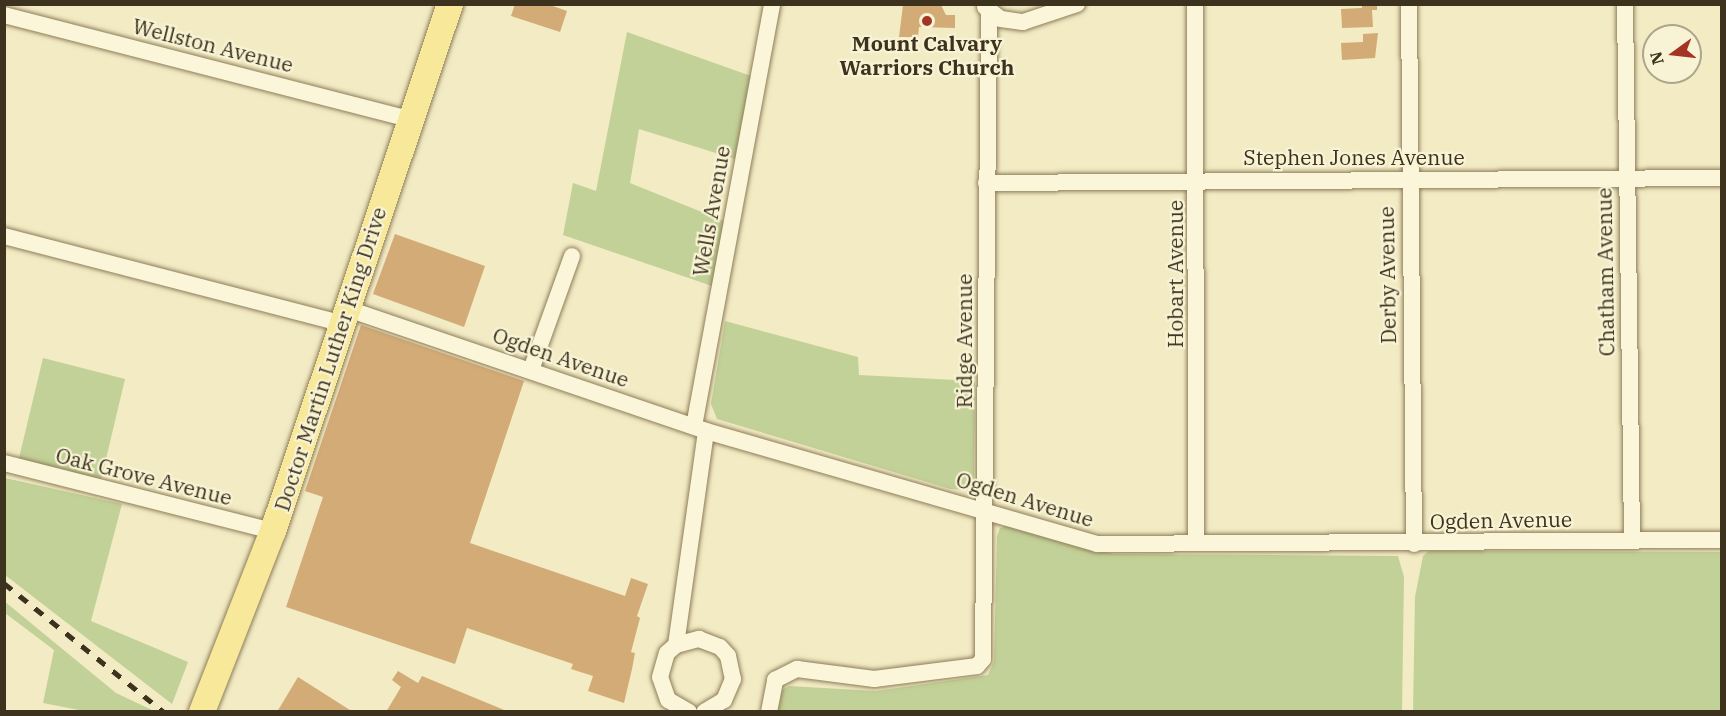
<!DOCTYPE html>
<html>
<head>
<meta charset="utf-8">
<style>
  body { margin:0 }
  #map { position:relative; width:1726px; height:716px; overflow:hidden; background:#f2ebc4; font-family:"IBM Plex Serif",serif }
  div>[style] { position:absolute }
  .green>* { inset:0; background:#c2d197 }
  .building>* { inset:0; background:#d3ab77 }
  .roads { filter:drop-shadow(0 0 2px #8e7d59) drop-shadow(0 0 2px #8e7d59) }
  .street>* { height:16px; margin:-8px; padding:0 8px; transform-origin:8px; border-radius:8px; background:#fbf6d9 }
  .primary>* { height:26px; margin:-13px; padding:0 13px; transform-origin:13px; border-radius:13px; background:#f7e89a }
  .rail>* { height:4.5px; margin-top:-2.25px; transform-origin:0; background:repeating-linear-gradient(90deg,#3d321e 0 10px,transparent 0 20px) }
  .dots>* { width:16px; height:16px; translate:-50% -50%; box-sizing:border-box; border:3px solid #f8f3d5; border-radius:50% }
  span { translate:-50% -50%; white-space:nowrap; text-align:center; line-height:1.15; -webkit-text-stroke:4.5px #f8f3d5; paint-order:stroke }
  .poi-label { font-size:21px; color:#3d321e; font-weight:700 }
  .street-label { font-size:21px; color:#3d321e }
  .frame { position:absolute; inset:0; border:6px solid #3d321e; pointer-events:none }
  .north { position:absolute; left:1642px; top:24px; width:60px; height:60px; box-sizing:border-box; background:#f8f3d5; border:2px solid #ada68c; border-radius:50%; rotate:255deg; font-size:16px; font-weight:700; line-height:24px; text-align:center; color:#3d321e }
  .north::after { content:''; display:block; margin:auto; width:21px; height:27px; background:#a33524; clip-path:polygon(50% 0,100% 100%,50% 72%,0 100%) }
</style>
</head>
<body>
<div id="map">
  <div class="green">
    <i style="clip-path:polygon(627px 32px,751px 76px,735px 159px,639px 129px,630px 183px,724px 221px,712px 286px,563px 235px,573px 183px,596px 191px)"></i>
    <i style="clip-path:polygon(725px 321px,858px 357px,859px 375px,975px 381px,974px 482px,967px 490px,950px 489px,717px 419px,711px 404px)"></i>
    <i style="clip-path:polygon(43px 358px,125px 379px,101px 480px,19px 458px)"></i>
    <i style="clip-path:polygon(5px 478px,122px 504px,91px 621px,188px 662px,172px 704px,5px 575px)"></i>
    <i style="clip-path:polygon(1007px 526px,1114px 554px,1398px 556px,1404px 577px,1402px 711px,778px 712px,782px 690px,789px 686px,876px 691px,988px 675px,994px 661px,997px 536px,1000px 528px)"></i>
    <i style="clip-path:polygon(1429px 551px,1721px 552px,1721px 711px,1413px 711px,1415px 597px,1423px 556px)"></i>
    <i style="clip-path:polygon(4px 601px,116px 693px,154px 711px,84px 711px,43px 703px,54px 650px,5px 613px)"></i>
  </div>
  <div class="building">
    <i style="clip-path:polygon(515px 4px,547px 4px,567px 11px,560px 32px,511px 16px)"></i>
    <i style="clip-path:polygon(1362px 4px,1377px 4px,1377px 10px,1372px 10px,1373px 27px,1342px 28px,1341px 9px,1362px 8px)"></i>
    <i style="clip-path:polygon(903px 5px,941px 5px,946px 15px,955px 15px,955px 28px,919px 27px,918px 37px,899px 37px)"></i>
    <i style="clip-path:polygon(1378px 33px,1375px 58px,1342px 60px,1341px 43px,1363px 42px,1363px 34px)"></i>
    <i style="clip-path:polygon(395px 234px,485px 266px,464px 327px,373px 294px)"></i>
    <i style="clip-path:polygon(361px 325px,524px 381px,470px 543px,625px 596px,631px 578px,648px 584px,637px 616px,640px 618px,631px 652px,635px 653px,632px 669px,624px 703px,588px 691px,593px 676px,571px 669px,573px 664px,467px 628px,455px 664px,286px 607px,323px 497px,305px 491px)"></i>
    <i style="clip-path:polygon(398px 671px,418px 683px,422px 676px,509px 712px,386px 712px,401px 687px,392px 680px)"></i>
    <i style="clip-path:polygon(298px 677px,353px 712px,277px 712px)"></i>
  </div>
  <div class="roads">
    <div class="street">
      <i style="left:1195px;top:4px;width:539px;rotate:89.89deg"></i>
      <i style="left:1409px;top:4px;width:540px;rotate:89.47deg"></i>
      <i style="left:1625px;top:4px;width:536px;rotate:89.25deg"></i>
      <i style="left:985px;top:7px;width:20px;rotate:37deg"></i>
      <i style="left:1001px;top:19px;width:22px;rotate:8deg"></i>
      <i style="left:1023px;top:22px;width:57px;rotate:-18.4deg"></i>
      <i style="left:4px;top:15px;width:419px;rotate:14.4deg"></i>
      <i style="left:986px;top:183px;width:736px;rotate:-0.39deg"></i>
      <i style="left:4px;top:236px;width:347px;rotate:14.5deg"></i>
      <i style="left:345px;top:308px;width:381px;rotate:18.8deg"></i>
      <i style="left:706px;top:431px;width:407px;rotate:16.1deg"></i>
      <i style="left:1097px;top:544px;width:625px;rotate:-0.37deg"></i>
      <i style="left:531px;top:370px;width:121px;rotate:-70.2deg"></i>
      <i style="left:694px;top:426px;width:429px;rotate:-79.5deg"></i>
      <i style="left:4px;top:463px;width:277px;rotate:14.2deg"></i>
      <i style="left:676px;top:645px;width:216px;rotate:-82deg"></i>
      <i style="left:689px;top:712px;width:24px;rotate:-150deg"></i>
      <i style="left:668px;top:700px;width:24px;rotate:-109deg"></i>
      <i style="left:660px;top:677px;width:25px;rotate:-74deg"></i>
      <i style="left:667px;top:653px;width:12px;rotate:-42deg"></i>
      <i style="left:676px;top:645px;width:24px;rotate:-15deg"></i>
      <i style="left:699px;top:639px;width:22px;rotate:21deg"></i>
      <i style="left:720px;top:647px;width:12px;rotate:48deg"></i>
      <i style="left:728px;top:656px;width:24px;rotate:78deg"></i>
      <i style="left:733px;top:679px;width:23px;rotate:113deg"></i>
      <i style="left:724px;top:700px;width:23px;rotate:149deg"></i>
      <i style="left:769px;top:712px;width:33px;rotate:-79deg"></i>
      <i style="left:775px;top:680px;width:25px;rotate:-27deg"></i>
      <i style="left:797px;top:669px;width:78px;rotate:7.4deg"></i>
      <i style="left:874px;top:679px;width:104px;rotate:-7.2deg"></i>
      <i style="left:977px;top:666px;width:9px;rotate:-49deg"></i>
      <i style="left:983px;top:659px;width:646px;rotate:-89.47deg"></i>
    </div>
    <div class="primary">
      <i style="left:202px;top:712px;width:194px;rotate:-68.6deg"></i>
      <i style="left:273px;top:531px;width:556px;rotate:-71.43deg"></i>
    </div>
  </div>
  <div class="rail">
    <i style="left:4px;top:583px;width:206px;rotate:38.9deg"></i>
  </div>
  <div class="dots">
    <i style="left:927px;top:21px;background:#a33524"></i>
  </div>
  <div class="poi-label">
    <span style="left:927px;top:55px">Mount Calvary<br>Warriors Church</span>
  </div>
  <div class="street-label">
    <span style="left:213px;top:45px;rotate:14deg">Wellston Avenue</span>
    <span style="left:1354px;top:157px">Stephen Jones Avenue</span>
    <span style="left:711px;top:211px;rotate:-80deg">Wells Avenue</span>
    <span style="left:1605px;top:272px;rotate:-91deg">Chatham Avenue</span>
    <span style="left:1175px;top:274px;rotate:-90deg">Hobart Avenue</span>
    <span style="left:1387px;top:275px;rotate:-91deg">Derby Avenue</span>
    <span style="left:964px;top:341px;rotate:-90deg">Ridge Avenue</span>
    <span style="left:561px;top:357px;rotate:19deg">Ogden Avenue</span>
    <span style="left:330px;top:359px;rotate:-72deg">Doctor Martin Luther King Drive</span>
    <span style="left:144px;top:476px;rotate:14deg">Oak Grove Avenue</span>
    <span style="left:1025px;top:499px;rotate:17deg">Ogden Avenue</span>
    <span style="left:1501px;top:520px;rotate:-1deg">Ogden Avenue</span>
  </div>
  <div class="frame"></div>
  <div class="north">N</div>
</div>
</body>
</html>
